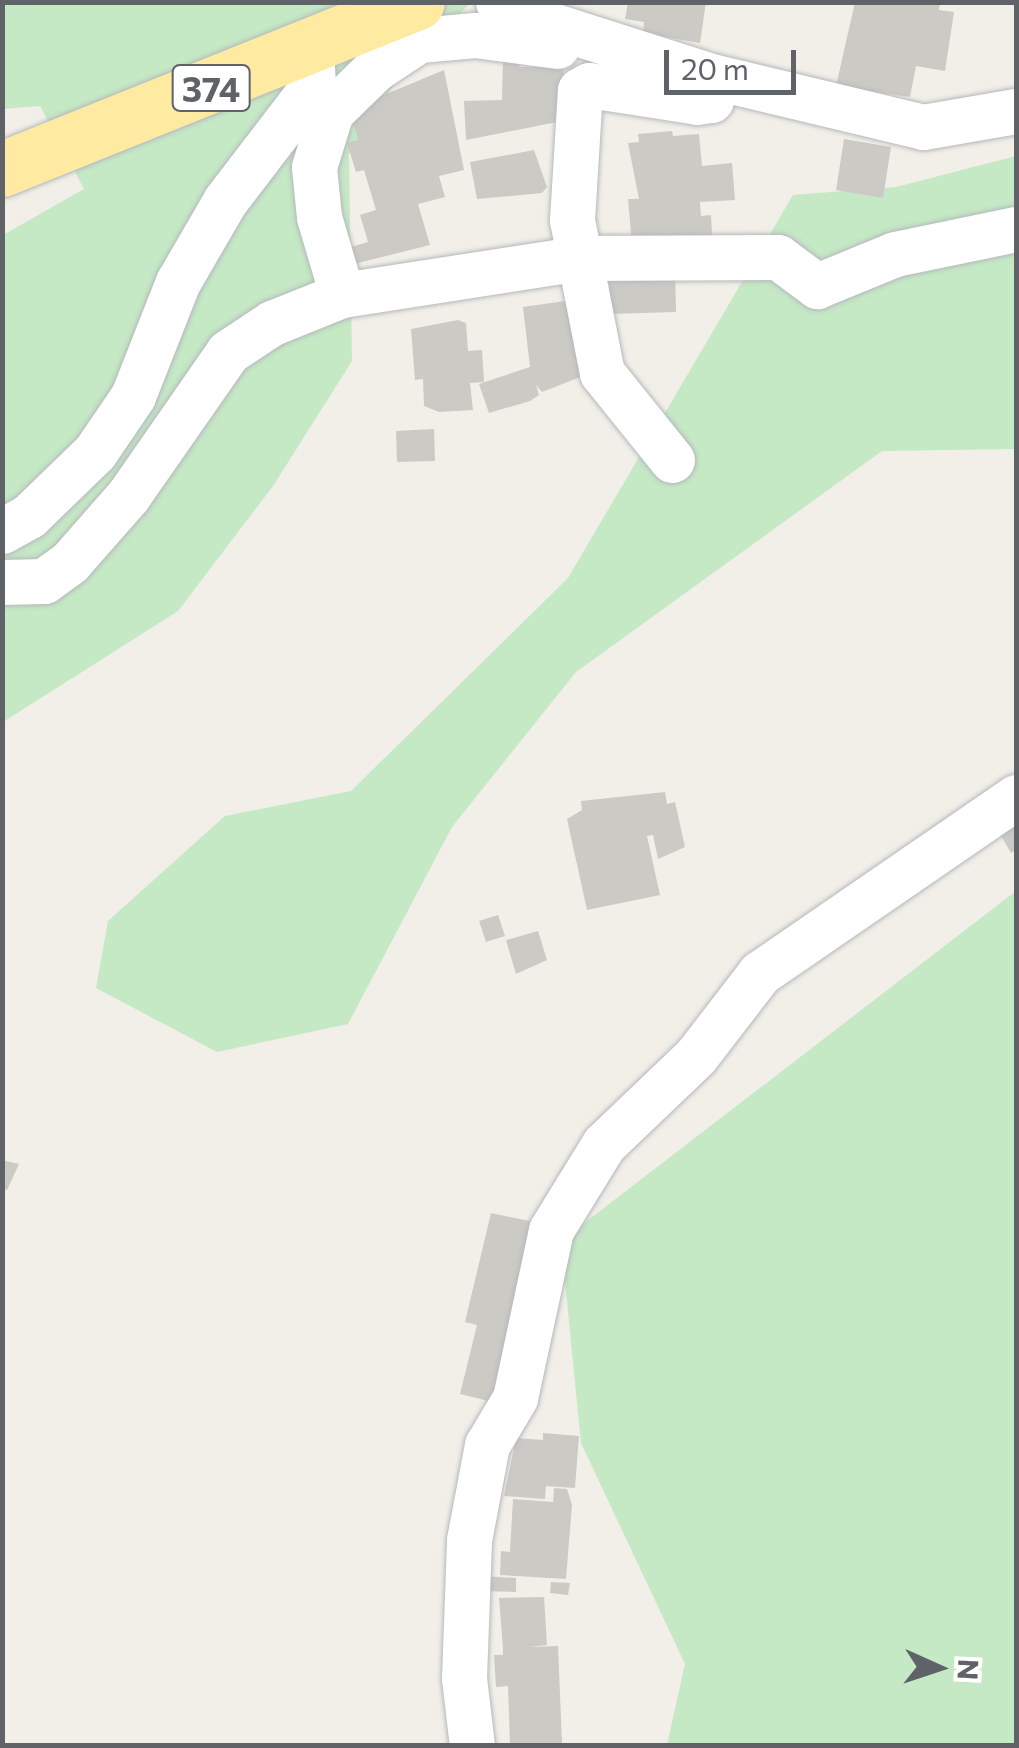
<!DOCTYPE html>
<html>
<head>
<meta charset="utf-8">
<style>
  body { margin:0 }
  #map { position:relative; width:1019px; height:1748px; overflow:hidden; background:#f1efe8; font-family:Commissioner,sans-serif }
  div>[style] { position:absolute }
  .green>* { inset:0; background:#c5e8c5 }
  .building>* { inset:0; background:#cccac5 }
  .roads { filter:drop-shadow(0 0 2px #b5b8bc) drop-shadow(0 0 2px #b5b8bc) }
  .minor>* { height:45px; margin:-22.5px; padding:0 22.5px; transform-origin:22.5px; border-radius:22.5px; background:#fff }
  .trunk>* { height:55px; margin:-27.5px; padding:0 27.5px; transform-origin:27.5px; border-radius:27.5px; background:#feeaa1 }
  span { translate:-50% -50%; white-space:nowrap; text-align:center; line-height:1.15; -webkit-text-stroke:10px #fff; paint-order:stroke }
  .shield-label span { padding:2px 8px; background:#fff; border:2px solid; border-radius:8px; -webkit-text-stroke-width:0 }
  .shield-label { font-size:35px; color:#5f6368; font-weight:700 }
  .frame { position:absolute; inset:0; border:5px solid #5f6368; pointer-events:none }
  .north { position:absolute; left:889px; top:1618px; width:100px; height:100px; -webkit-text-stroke:8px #fff; paint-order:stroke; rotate:93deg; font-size:28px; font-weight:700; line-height:40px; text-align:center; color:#5f6368 }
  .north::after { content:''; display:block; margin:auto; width:35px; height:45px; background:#5f6368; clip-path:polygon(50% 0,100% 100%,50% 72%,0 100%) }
  .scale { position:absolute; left:664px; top:50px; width:132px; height:45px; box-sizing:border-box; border:5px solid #5f6368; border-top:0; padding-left:12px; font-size:30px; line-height:35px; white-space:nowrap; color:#5f6368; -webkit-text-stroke:8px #fff; paint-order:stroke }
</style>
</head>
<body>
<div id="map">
  <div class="green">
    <i style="clip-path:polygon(3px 3px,470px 3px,397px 80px,349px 154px,352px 361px,273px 486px,178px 611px,3px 722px,3px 235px,84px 189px,40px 106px,3px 109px)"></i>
    <i style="clip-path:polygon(1016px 156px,1016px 449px,882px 451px,576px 672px,452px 827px,348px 1024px,217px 1052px,96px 988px,108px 921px,225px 816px,351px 791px,568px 578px,793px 195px,896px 187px)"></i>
    <i style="clip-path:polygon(1016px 891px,1016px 1745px,667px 1745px,685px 1664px,581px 1443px,561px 1241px)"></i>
  </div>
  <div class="building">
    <i style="clip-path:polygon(628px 2px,706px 2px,700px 43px,643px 33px,644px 22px,625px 19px)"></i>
    <i style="clip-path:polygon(855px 2px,940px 2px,939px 10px,954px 12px,945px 71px,916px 66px,910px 97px,836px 86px)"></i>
    <i style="clip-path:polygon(503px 58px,520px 61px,519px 67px,564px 67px,557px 122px,466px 140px,464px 101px,502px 100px)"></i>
    <i style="clip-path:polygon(444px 70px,464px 170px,439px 176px,445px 197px,418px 204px,430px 245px,342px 267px,338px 251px,368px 242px,360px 215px,376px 210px,364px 170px,356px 172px,347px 143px,358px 140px,350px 109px)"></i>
    <i style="clip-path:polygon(672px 131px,673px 136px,699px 134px,702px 166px,732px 163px,735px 200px,700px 202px,701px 216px,711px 215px,712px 234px,705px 239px,632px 245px,628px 199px,639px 199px,628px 143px,639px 142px,638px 134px)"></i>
    <i style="clip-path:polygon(844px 139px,891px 147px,883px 198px,836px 190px)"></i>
    <i style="clip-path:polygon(534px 150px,547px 187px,542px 193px,477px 199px,470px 162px)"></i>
    <i style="clip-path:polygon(675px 267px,676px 312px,610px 314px,609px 269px)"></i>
    <i style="clip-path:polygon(572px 300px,583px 376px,542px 392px,536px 385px,539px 395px,530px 401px,489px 413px,479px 384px,530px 367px,523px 307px)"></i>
    <i style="clip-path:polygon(458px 320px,466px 323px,468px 351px,482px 350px,484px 382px,470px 383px,473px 410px,439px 412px,424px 406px,423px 379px,415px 380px,411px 329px)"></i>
    <i style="clip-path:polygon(434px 429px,435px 461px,397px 462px,396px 431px)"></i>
    <i style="clip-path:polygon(665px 792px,667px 804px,675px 802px,685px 847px,658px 859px,653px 835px,647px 836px,660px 895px,587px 910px,567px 819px,582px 810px,581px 801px)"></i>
    <i style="clip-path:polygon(1016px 817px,1016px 850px,1011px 853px,997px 829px)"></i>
    <i style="clip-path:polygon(498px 915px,505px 936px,486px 942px,479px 921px)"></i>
    <i style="clip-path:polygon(538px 931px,547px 960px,516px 974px,506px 940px)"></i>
    <i style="clip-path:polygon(2px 1160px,19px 1164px,7px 1190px,2px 1189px)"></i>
    <i style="clip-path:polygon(491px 1213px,539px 1223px,497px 1403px,460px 1394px,477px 1325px,465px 1322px)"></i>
    <i style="clip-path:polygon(543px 1433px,579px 1436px,575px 1488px,546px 1486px,545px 1499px,504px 1496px,516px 1438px,543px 1440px)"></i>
    <i style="clip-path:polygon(554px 1488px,567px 1489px,572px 1505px,566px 1579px,500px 1575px,501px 1551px,510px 1552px,513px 1499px,553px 1502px)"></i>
    <i style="clip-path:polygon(483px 1576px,516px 1578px,516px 1592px,482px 1591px)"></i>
    <i style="clip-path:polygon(551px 1582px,570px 1583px,568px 1595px,550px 1593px)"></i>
    <i style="clip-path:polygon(544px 1597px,547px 1645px,529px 1647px,558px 1646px,562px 1743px,510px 1746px,508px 1686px,496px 1687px,494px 1655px,503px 1655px,503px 1648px,499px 1598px)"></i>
  </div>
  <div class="roads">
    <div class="minor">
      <i style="left:498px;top:2px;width:22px;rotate:32deg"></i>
      <i style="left:517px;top:14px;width:208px;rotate:17.7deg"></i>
      <i style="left:715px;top:77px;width:214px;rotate:13.5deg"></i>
      <i style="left:923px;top:127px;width:94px;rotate:-9.8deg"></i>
      <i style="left:342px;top:295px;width:81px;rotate:-106.4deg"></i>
      <i style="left:319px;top:217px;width:50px;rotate:-95.7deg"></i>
      <i style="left:314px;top:167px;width:58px;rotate:-72.8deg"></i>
      <i style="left:331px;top:112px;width:62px;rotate:-44.3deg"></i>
      <i style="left:375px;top:69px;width:53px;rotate:-33.4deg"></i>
      <i style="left:419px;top:40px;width:56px;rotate:-5.1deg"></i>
      <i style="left:475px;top:35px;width:83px;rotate:7.6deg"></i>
      <i style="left:672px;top:460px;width:112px;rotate:-128.8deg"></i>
      <i style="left:602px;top:373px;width:156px;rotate:-101.1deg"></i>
      <i style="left:572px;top:220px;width:130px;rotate:-86.5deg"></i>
      <i style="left:580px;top:90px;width:10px;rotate:-29deg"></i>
      <i style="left:589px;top:85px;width:109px;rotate:8.9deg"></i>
      <i style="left:697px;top:102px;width:14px;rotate:-8deg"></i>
      <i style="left:711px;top:100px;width:23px;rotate:-80deg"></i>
      <i style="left:2px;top:531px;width:31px;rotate:-29deg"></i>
      <i style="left:29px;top:516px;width:92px;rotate:-44.1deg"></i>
      <i style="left:95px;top:452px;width:68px;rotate:-55.8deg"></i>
      <i style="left:133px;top:396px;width:123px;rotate:-68.5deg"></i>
      <i style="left:178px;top:282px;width:94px;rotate:-59.9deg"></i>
      <i style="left:225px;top:201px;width:145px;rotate:-52.6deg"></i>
      <i style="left:313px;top:86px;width:38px;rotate:-93deg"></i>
      <i style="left:2px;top:582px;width:42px;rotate:-1.4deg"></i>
      <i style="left:44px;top:581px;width:32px;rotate:-36deg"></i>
      <i style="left:70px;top:562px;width:88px;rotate:-48.7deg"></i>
      <i style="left:128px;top:496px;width:175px;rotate:-55.2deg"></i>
      <i style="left:228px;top:352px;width:53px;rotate:-33.4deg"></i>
      <i style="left:272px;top:323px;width:75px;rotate:-21.8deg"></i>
      <i style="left:342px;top:295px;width:241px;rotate:-8.8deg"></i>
      <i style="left:580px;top:258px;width:198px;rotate:-0.3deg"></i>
      <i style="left:778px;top:257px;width:49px;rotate:36.6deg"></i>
      <i style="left:817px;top:286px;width:84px;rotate:-22.3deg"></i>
      <i style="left:895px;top:254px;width:124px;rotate:-11.7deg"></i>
      <i style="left:472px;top:1746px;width:68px;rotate:-96.7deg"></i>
      <i style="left:464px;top:1678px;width:138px;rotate:-87.9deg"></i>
      <i style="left:469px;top:1540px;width:97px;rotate:-79.3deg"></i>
      <i style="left:487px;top:1445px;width:55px;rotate:-59.2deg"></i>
      <i style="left:515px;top:1398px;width:172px;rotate:-77.9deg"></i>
      <i style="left:551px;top:1230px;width:101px;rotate:-58.4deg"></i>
      <i style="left:604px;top:1144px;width:127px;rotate:-43.7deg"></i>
      <i style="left:696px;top:1056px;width:105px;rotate:-52.4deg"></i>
      <i style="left:760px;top:973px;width:311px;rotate:-34.5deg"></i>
    </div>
    <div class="trunk">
      <i style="left:2px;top:169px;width:447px;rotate:-21.9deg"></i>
    </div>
  </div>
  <div class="shield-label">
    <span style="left:211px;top:88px">374</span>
  </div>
  <div class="frame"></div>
  <div class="north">N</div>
  <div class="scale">20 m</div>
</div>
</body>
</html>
